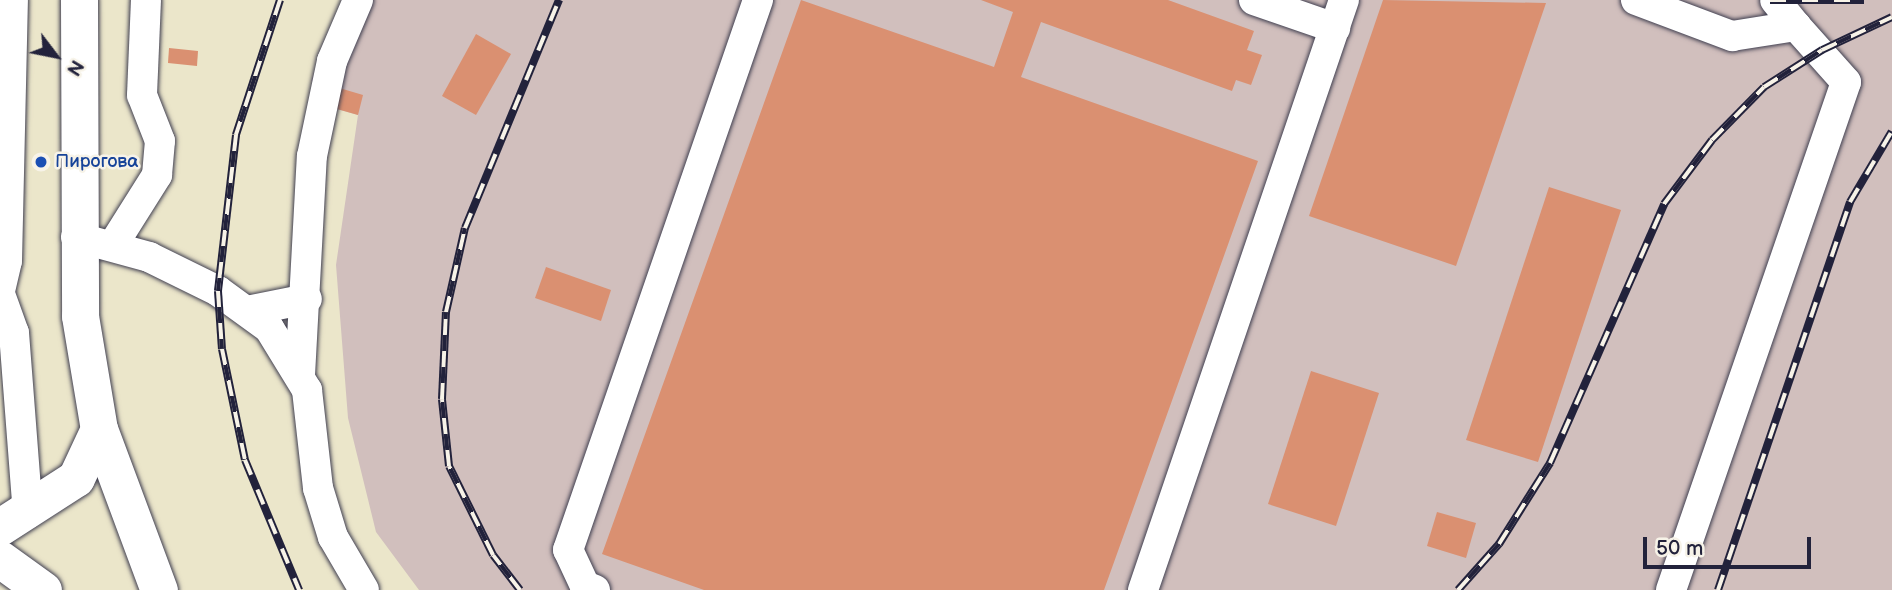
<!DOCTYPE html>
<html>
<head>
<meta charset="utf-8">
<style>
  body { margin:0 }
  #map { position:relative; width:1892px; height:590px; overflow:hidden; background:#ebe6ca; font-family:"Balsamiq Sans",sans-serif }
  div>[style] { position:absolute }
  .industrial>* { inset:0; background:#d1bfbd }
  .building>* { inset:0; background:#da9071 }
  .roads { filter:drop-shadow(0 0 2px #403f50) drop-shadow(0 0 2px #403f50) }
  .minor>* { height:30px; margin:-15px; padding:0 15px; transform-origin:15px; border-radius:15px; background:#fff }
  .major>* { height:37px; margin:-18.5px; padding:0 18.5px; transform-origin:18.5px; border-radius:18.5px; background:#fff }
  .rail>* { height:8px; margin-top:-4px; transform-origin:0; background:repeating-linear-gradient(90deg,#f7f3e8 0 16px,#22223b 0 32px); box-sizing:border-box; border-block:2px solid #22223b }
  .dots>* { width:19px; height:19px; translate:-50% -50%; box-sizing:border-box; border:4px solid #f7f3e8; border-radius:50% }
  span { translate:-50% -50%; white-space:nowrap; text-align:center; line-height:1.15; -webkit-text-stroke:5px #f7f3e8; paint-order:stroke }
  .transit-label { font-size:19px; color:#164399 }
  .left { translate:0 -50%; text-align:left }
  .north { position:absolute; left:21px; top:21px; width:70px; height:70px; -webkit-text-stroke:5px #f7f3e8; paint-order:stroke; rotate:122deg; font-size:19px; font-weight:700; line-height:28px; text-align:center; color:#22223b }
  .north::after { content:''; display:block; margin:auto; width:24px; height:32px; background:#22223b; clip-path:polygon(50% 0,100% 100%,50% 72%,0 100%) }
  .scale { position:absolute; left:1643px; top:537px; width:168px; height:32px; box-sizing:border-box; border:4px solid #22223b; border-top:0; padding-left:9px; font-size:21px; line-height:24px; white-space:nowrap; color:#22223b; -webkit-text-stroke:5px #f7f3e8; paint-order:stroke }
</style>
</head>
<body>
<div id="map">
  <div class="industrial">
    <i style="clip-path:polygon(343px 0,1892px 0,1892px 590px,419px 590px,376px 532px,348px 418px,336px 265px,358px 115px,330px 107px,336px 87px,311px 81px)"></i>
  </div>
  <div class="building">
    <i style="clip-path:polygon(801px 0,994px 67px,1013px 12px,981px 0,1168px 0,1254px 31px,1247px 50px,1262px 55px,1251px 85px,1236px 80px,1232px 91px,1041px 22px,1021px 77px,1258px 161px,1104px 590px,704px 590px,602px 554px)"></i>
    <i style="clip-path:polygon(1383px 0,1546px 3px,1456px 266px,1309px 216px)"></i>
    <i style="clip-path:polygon(476px 34px,511px 54px,476px 115px,442px 96px)"></i>
    <i style="clip-path:polygon(169px 48px,198px 51px,197px 66px,168px 63px)"></i>
    <i style="clip-path:polygon(336px 87px,363px 95px,358px 115px,330px 107px)"></i>
    <i style="clip-path:polygon(1549px 187px,1621px 210px,1538px 462px,1466px 440px)"></i>
    <i style="clip-path:polygon(546px 267px,611px 290px,601px 321px,535px 298px)"></i>
    <i style="clip-path:polygon(1311px 371px,1379px 393px,1336px 526px,1268px 504px)"></i>
    <i style="clip-path:polygon(1437px 512px,1476px 523px,1466px 558px,1427px 546px)"></i>
  </div>
  <div class="roads">
    <div class="minor">
      <i style="left:1254px;top:0;width:86px;rotate:19.1deg"></i>
      <i style="left:1636px;top:0;width:103px;rotate:20.6deg"></i>
      <i style="left:1732px;top:36px;width:65px;rotate:-8.9deg"></i>
      <i style="left:1796px;top:26px;width:33px;rotate:-129deg"></i>
      <i style="left:76px;top:237px;width:76px;rotate:15.3deg"></i>
      <i style="left:149px;top:257px;width:77px;rotate:26.2deg"></i>
      <i style="left:218px;top:291px;width:63px;rotate:36deg"></i>
      <i style="left:269px;top:328px;width:73px;rotate:58.5deg"></i>
      <i style="left:307px;top:390px;width:99px;rotate:83.6deg"></i>
      <i style="left:318px;top:488px;width:51px;rotate:73deg"></i>
      <i style="left:333px;top:537px;width:61px;rotate:59.7deg"></i>
      <i style="left:113px;top:245px;width:83px;rotate:-57.8deg"></i>
      <i style="left:157px;top:175px;width:34px;rotate:-85deg"></i>
      <i style="left:160px;top:141px;width:49px;rotate:-111.4deg"></i>
      <i style="left:142px;top:95px;width:95px;rotate:-87.6deg"></i>
      <i style="left:0;top:291px;width:31px;rotate:-77deg"></i>
      <i style="left:7px;top:261px;width:261px;rotate:-88.7deg"></i>
      <i style="left:0;top:294px;width:41px;rotate:70.3deg"></i>
      <i style="left:14px;top:333px;width:181px;rotate:85.6deg"></i>
      <i style="left:247px;top:311px;width:61px;rotate:-11.3deg"></i>
      <i style="left:300px;top:375px;width:219px;rotate:-86.9deg"></i>
      <i style="left:312px;top:156px;width:97px;rotate:-78.1deg"></i>
      <i style="left:332px;top:61px;width:66px;rotate:-66.9deg"></i>
      <i style="left:595px;top:590px;width:11px;rotate:-158deg"></i>
      <i style="left:585px;top:586px;width:40px;rotate:-115deg"></i>
      <i style="left:568px;top:550px;width:582px;rotate:-70.94deg"></i>
      <i style="left:1143px;top:590px;width:623px;rotate:-71.19deg"></i>
      <i style="left:1671px;top:590px;width:537px;rotate:-70.99deg"></i>
      <i style="left:1846px;top:82px;width:75px;rotate:-131.8deg"></i>
    </div>
    <div class="major">
      <i style="left:79px;top:0;width:316px;rotate:89.8deg"></i>
      <i style="left:80px;top:316px;width:115px;rotate:80.5deg"></i>
      <i style="left:99px;top:429px;width:172px;rotate:69.6deg"></i>
      <i style="left:0;top:527px;width:90px;rotate:-32.8deg"></i>
      <i style="left:76px;top:478px;width:54px;rotate:-64.9deg"></i>
      <i style="left:0;top:559px;width:53px;rotate:35.8deg"></i>
    </div>
  </div>
  <div class="rail">
    <i style="left:280px;top:0;width:142px;rotate:108.1deg"></i>
    <i style="left:236px;top:135px;width:157px;rotate:96.6deg"></i>
    <i style="left:218px;top:291px;width:58px;rotate:86.1deg"></i>
    <i style="left:222px;top:349px;width:113px;rotate:78.3deg"></i>
    <i style="left:245px;top:460px;width:141px;rotate:67.4deg"></i>
    <i style="left:1770px;top:0;width:94px"></i>
    <i style="left:520px;top:590px;width:44px;rotate:-127.6deg"></i>
    <i style="left:493px;top:555px;width:99px;rotate:-116.3deg"></i>
    <i style="left:449px;top:466px;width:67px;rotate:-96deg"></i>
    <i style="left:442px;top:399px;width:87px;rotate:-87.4deg"></i>
    <i style="left:446px;top:312px;width:86px;rotate:-77.3deg"></i>
    <i style="left:465px;top:228px;width:247px;rotate:-67.6deg"></i>
    <i style="left:1458px;top:590px;width:62px;rotate:-48.3deg"></i>
    <i style="left:1499px;top:544px;width:96px;rotate:-57.8deg"></i>
    <i style="left:1550px;top:463px;width:283px;rotate:-66.2deg"></i>
    <i style="left:1664px;top:204px;width:80px;rotate:-53.1deg"></i>
    <i style="left:1712px;top:140px;width:74px;rotate:-45.5deg"></i>
    <i style="left:1764px;top:87px;width:69px;rotate:-32.5deg"></i>
    <i style="left:1822px;top:50px;width:77px;rotate:-25.2deg"></i>
    <i style="left:1718px;top:590px;width:410px;rotate:-71.2deg"></i>
    <i style="left:1850px;top:202px;width:82px;rotate:-59.4deg"></i>
  </div>
  <div class="dots">
    <i style="left:41px;top:162px;background:#1a4fb4"></i>
  </div>
  <div class="transit-label">
    <span class="left" style="left:55px;top:162px">Пирогова</span>
  </div>
  <div class="north">N</div>
  <div class="scale">50 m</div>
</div>
</body>
</html>
